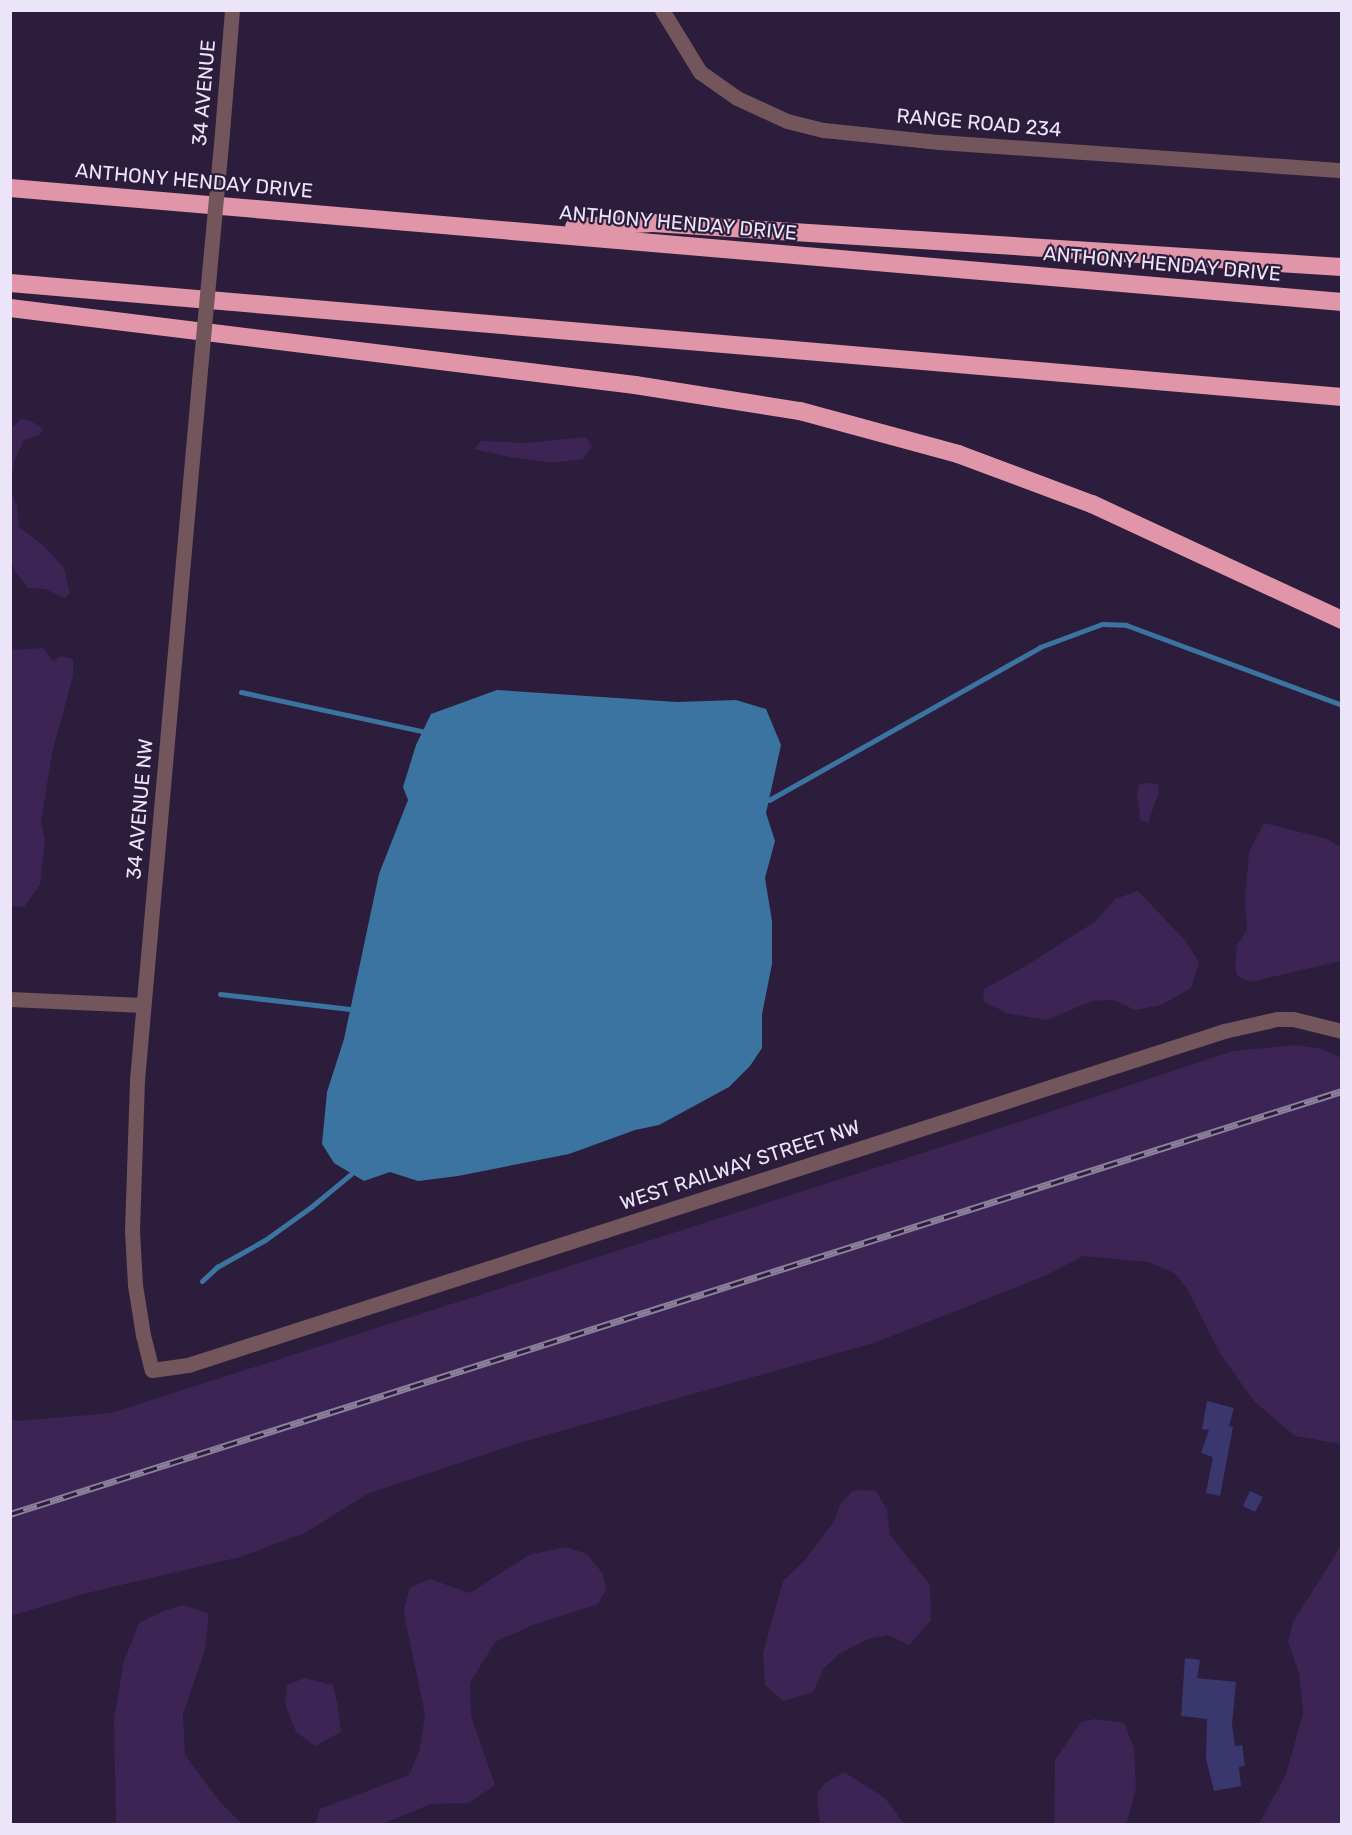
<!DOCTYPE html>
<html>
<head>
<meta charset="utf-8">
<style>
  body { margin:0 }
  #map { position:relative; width:1352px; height:1835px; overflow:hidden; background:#2b1d3b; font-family:Rubik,sans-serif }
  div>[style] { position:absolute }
  .green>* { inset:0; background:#3c2455 }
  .water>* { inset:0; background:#3b74a0 }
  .stream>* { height:5px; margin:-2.5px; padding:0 2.5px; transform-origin:2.5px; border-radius:2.5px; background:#3b74a0 }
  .building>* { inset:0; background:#3a376e }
  .minor>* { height:15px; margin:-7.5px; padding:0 7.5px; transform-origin:7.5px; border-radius:7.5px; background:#73555c }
  .highway>* { height:18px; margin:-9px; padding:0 9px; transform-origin:9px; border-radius:9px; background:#e096a8 }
  .rail>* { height:7px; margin-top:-3.5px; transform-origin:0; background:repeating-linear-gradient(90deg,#2b1d3b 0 14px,#8b8099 0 28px); box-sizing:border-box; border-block:2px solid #8b8099 }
  .minor-bridge>* { height:15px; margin:-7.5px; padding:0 7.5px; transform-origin:7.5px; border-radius:7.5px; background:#73555c }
  span { translate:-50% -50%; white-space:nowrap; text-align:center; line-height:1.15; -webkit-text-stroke:4.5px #2b1d3b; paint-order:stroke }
  .street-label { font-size:20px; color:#ece4f8 }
  .frame { position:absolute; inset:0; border:12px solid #ece4f8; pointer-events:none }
</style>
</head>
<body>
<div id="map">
  <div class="green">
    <i style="clip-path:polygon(21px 419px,31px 421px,43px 429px,39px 435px,24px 440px,15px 459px,11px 479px,11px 429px)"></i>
    <i style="clip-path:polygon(586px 437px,592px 446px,583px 459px,552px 463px,510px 457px,474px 449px,481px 441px,526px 443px)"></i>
    <i style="clip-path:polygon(10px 489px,17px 506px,19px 527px,44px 546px,64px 568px,70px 593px,64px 598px,45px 589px,28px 588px,14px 570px,10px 554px)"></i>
    <i style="clip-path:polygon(43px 648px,53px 661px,61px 656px,73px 659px,73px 676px,52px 753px,41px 821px,45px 840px,40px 885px,24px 907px,11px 906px,11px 650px)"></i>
    <i style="clip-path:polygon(1145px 783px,1158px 784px,1159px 792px,1148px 823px,1140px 820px,1137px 794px,1139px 784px)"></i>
    <i style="clip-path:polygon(1264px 823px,1327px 839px,1341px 847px,1341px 961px,1250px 982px,1237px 976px,1235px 966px,1237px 945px,1247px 930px,1245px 900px,1249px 852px)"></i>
    <i style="clip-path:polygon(1138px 891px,1184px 939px,1199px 962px,1191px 988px,1161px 1005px,1135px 1010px,1114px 1000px,1092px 1001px,1047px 1020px,1009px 1014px,983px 1001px,984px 989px,1024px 967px,1096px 921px,1115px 899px)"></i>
    <i style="clip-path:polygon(1296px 1045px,1322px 1049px,1341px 1058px,1341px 1444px,1295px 1436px,1254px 1401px,1221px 1355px,1186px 1287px,1174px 1273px,1148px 1262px,1083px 1256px,1047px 1275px,874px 1343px,522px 1442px,367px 1494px,305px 1533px,240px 1557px,83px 1594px,11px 1616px,11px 1419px,19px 1421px,111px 1413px,1019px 1122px,1233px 1051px)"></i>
    <i style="clip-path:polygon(863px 1490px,876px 1491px,887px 1510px,890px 1535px,930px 1585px,931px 1620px,909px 1645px,888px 1635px,868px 1639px,839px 1654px,824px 1668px,813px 1692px,783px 1701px,765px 1685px,763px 1653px,783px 1581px,805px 1560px,833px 1523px,840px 1505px,852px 1491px)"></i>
    <i style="clip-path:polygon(1341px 1546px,1341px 1824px,1259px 1824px,1286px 1774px,1303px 1713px,1299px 1673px,1288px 1642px,1293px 1622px)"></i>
    <i style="clip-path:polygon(566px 1547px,587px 1554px,603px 1574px,606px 1590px,598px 1604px,533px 1625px,495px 1642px,470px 1683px,471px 1716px,495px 1785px,469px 1803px,431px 1804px,382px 1824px,315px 1824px,320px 1809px,409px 1775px,419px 1752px,425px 1715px,406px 1623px,404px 1608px,410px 1588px,430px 1579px,470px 1593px,529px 1555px)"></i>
    <i style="clip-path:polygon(184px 1605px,209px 1614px,205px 1650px,183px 1714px,185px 1755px,219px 1801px,242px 1824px,116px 1824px,114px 1719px,124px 1661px,139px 1623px,165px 1610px)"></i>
    <i style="clip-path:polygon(304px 1678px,333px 1685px,338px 1706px,341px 1732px,315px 1746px,296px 1732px,285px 1704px,287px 1685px)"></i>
    <i style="clip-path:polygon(1095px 1719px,1124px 1723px,1134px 1748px,1136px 1788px,1128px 1819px,1125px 1824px,1054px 1824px,1055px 1760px,1081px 1722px)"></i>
    <i style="clip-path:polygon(844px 1772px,885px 1798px,904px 1824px,820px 1824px,817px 1794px,825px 1783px)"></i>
  </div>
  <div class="water">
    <i style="clip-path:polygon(497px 690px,677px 702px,736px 700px,766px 709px,781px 745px,766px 813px,775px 841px,765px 878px,772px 921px,772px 964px,762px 1014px,762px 1048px,750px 1066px,729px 1087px,659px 1125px,635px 1130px,569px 1154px,458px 1176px,418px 1181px,390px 1172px,364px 1181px,334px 1163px,322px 1144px,327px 1092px,344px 1039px,379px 874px,408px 800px,403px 787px,416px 745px,431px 714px)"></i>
  </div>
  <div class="stream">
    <i style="left:241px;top:692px;width:185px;rotate:12.2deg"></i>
    <i style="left:769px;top:800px;width:311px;rotate:-29.4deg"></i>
    <i style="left:1040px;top:647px;width:66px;rotate:-20.4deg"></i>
    <i style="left:1102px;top:624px;width:24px;rotate:2deg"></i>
    <i style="left:1126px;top:625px;width:230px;rotate:20.3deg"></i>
    <i style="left:220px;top:994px;width:131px;rotate:6.6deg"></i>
    <i style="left:202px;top:1281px;width:21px;rotate:-43deg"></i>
    <i style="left:217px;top:1267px;width:55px;rotate:-29.4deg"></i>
    <i style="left:265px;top:1240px;width:57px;rotate:-35.7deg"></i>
    <i style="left:311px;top:1207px;width:52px;rotate:-39.5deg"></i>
  </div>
  <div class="building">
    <i style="clip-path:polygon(1207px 1401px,1234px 1408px,1229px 1426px,1233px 1427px,1220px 1496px,1206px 1493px,1213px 1457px,1201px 1453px,1209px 1430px,1202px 1429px)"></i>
    <i style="clip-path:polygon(1250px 1491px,1263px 1497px,1255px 1512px,1243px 1506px)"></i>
    <i style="clip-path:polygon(1185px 1658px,1200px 1660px,1197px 1678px,1236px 1682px,1232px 1725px,1235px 1746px,1242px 1745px,1245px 1766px,1239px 1767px,1241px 1786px,1214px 1791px,1206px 1759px,1207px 1719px,1181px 1716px)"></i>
  </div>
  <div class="minor">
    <i style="left:662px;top:10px;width:73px;rotate:58.5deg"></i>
    <i style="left:700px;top:72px;width:45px;rotate:35.1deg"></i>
    <i style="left:737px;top:98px;width:55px;rotate:24.7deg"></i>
    <i style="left:787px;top:121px;width:38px;rotate:14deg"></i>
    <i style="left:824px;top:130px;width:116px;rotate:6deg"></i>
    <i style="left:939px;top:142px;width:404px;rotate:4deg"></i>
    <i style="left:222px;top:132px;width:122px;rotate:-85.3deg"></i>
    <i style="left:199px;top:381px;width:702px;rotate:95.07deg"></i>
    <i style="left:137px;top:1080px;width:151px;rotate:91.9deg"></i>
    <i style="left:132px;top:1231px;width:54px;rotate:86.8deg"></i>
    <i style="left:135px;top:1285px;width:51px;rotate:80.9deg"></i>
    <i style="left:143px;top:1335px;width:36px;rotate:76deg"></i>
    <i style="left:152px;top:1370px;width:36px;rotate:-8deg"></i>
    <i style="left:188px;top:1365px;width:1089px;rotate:-17.87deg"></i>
    <i style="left:1224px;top:1031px;width:54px;rotate:-12.8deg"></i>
    <i style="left:1277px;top:1019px;width:16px"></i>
    <i style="left:1293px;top:1019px;width:50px;rotate:13.8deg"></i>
    <i style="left:10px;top:999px;width:133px;rotate:2.6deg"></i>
  </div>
  <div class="highway">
    <i style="left:10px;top:188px;width:1337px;rotate:4.89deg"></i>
    <i style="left:574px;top:227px;width:79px;rotate:-2.9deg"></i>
    <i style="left:653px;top:223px;width:690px;rotate:3.65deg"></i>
    <i style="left:10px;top:283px;width:1337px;rotate:4.89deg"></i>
    <i style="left:10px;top:308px;width:630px;rotate:7.02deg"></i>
    <i style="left:635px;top:385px;width:167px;rotate:9deg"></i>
    <i style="left:800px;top:411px;width:164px;rotate:15.2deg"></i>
    <i style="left:958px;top:454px;width:143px;rotate:20.5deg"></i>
    <i style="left:1092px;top:504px;width:276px;rotate:24.9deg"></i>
  </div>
  <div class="rail">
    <i style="left:10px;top:1514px;width:1398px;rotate:-17.62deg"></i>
  </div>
  <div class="minor-bridge">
    <i style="left:199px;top:381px;width:250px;rotate:-84.7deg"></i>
  </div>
  <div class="street-label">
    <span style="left:204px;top:93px;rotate:-85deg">34 AVENUE</span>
    <span style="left:979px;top:123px;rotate:5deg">RANGE ROAD 234</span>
    <span style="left:194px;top:181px;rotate:5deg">ANTHONY HENDAY DRIVE</span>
    <span style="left:678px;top:223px;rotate:5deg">ANTHONY HENDAY DRIVE</span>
    <span style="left:1162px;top:264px;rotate:5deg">ANTHONY HENDAY DRIVE</span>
    <span style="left:140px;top:809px;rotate:-85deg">34 AVENUE NW</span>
    <span style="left:740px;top:1165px;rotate:-18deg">WEST RAILWAY STREET NW</span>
  </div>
  <div class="frame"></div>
</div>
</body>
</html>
